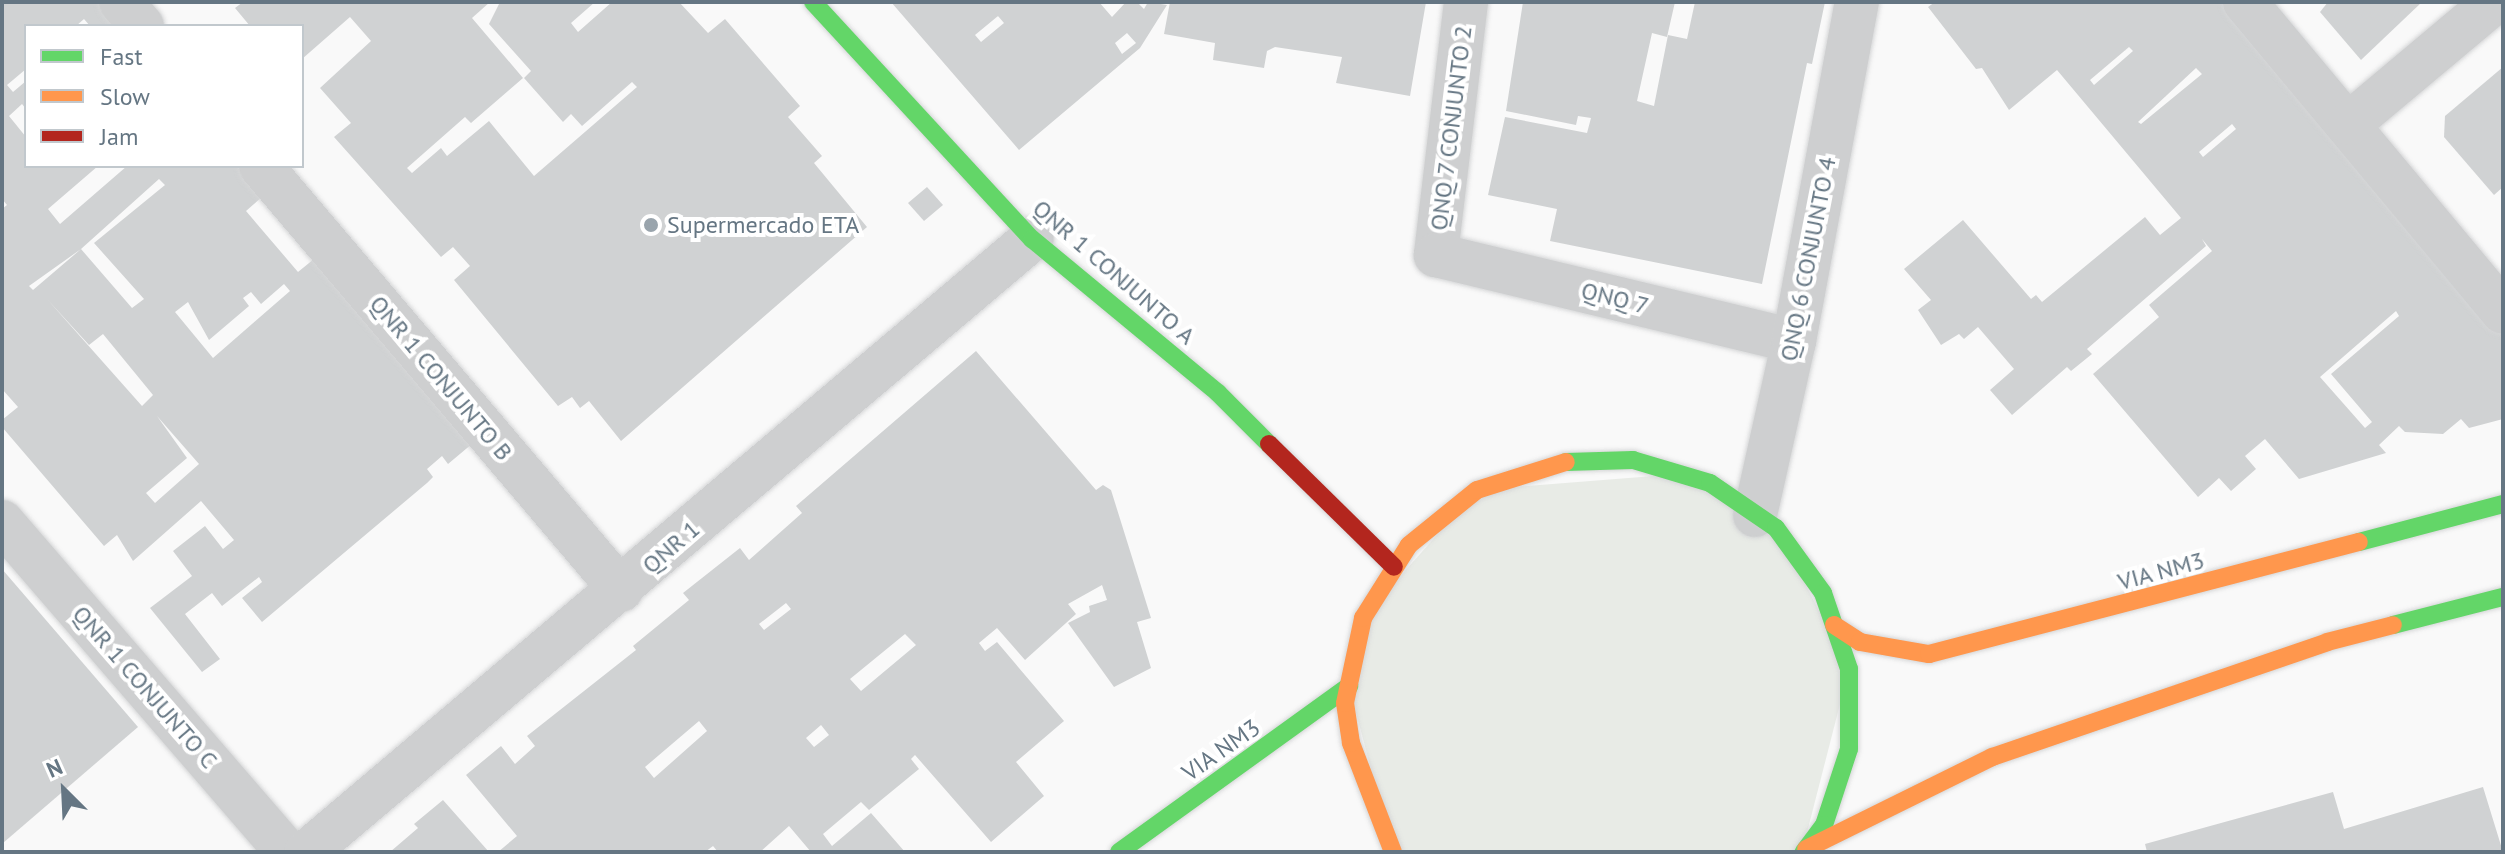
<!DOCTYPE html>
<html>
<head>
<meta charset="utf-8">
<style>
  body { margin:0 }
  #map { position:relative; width:2505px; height:854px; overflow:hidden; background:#f9f9f9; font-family:"PT Sans",sans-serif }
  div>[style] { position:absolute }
  .green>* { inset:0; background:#e8ebe6 }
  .building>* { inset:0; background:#d0d2d3 }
  .roads { filter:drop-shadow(0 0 2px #d5d6d7) drop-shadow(0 0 2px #d5d6d7) }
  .street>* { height:44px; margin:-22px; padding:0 22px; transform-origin:22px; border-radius:22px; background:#cecfd0 }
  .fast>* { height:18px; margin:-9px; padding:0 9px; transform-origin:9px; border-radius:9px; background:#63d668 }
  .slow>* { height:18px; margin:-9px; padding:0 9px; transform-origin:9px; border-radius:9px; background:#ff974d }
  .jam>* { height:18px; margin:-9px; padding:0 9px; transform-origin:9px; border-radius:9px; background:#b3261e }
  .dots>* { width:22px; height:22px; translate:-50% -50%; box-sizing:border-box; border:4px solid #fff; border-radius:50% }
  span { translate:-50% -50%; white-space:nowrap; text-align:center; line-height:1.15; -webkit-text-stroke:8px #fff; paint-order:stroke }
  .street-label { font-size:24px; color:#657683 }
  .poi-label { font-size:24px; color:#657683 }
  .left { translate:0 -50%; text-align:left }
  .frame { position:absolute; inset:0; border:4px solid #657683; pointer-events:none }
  .legend { position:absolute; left:24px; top:24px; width:280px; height:144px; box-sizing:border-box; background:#fff; border:2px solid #c1c8cd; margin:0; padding:10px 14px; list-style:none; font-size:24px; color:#657683 }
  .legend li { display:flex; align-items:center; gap:16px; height:40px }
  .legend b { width:40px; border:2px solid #c1c8cd }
  .north { position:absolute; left:24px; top:750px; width:80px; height:80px; -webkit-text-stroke:6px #fff; paint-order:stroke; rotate:336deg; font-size:22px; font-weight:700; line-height:32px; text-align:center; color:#657683 }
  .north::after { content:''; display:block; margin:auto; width:28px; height:36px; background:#657683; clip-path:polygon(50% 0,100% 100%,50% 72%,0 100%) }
</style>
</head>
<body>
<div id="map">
  <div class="green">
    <i style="clip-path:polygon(1679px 474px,1776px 528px,1849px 669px,1802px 852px,1393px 852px,1349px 686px,1363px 618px,1477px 490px)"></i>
  </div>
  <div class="building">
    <i style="clip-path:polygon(evenodd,2px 2px,113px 2px,129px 26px,90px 26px,84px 19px,76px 26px,26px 26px,26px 69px,7px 85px,13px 92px,26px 81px,26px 109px,22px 104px,9px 116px,26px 137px,26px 166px,98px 166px,48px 209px,60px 224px,127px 166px,251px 166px,271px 189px,246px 211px,298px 272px,325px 250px,485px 433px,448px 464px,442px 456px,427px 469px,433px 477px,427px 483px,262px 622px,242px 598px,262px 582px,259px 577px,222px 606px,212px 593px,185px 614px,220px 659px,202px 672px,150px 608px,192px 576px,173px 551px,205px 526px,223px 549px,234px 540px,201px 501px,133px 561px,117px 535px,104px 546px,2px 427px,2px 420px,18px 407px,2px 389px,2px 209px,7px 205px,2px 199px,2px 2px,159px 179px,165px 185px,94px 243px,144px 299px,132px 308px,81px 249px,33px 290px,29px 286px,81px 249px,159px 179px,2px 2px,284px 284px,290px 291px,213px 358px,175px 312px,188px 302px,209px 340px,249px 306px,243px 298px,251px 292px,261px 304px,284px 284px,2px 2px,47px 299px,89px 345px,103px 334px,153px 395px,142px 406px,47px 299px,2px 2px,157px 416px,199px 464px,155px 503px,146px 493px,187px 458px,157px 416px)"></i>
    <i style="clip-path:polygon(243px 2px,490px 2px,472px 18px,523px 78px,471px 123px,465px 117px,407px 168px,412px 173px,441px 148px,447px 156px,489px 121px,534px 176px,637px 87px,632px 82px,582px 126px,571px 114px,563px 122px,524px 78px,531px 71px,489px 24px,499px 4px,595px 2px,571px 23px,578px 32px,612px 2px,679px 2px,708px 33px,725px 19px,800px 106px,788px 117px,822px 156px,814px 163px,867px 227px,621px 441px,589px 401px,580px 408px,572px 397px,558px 406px,454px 280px,470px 266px,453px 247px,441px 257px,334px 137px,351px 123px,320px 88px,371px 41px,350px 17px,302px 59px,302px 26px,250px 26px,235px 8px)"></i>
    <i style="clip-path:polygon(evenodd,891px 2px,1099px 2px,1112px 17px,1126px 2px,1137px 2px,1144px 9px,1148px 2px,1167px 5px,1140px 48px,1019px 150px,891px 2px,998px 16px,1004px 23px,981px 42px,975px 35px,998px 16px,891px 2px,1127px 33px,1136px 43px,1122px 54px,1115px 43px,1127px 33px)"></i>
    <i style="clip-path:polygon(1170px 2px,1426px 2px,1410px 96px,1336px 83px,1342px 57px,1275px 47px,1267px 51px,1264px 68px,1213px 60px,1215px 43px,1164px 34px)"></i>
    <i style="clip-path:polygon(1523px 2px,1675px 2px,1667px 37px,1652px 33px,1637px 101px,1654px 106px,1668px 35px,1687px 39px,1695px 2px,1825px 2px,1812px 64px,1807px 63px,1762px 284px,1550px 241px,1557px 209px,1488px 195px,1505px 117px,1587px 133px,1591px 118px,1578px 116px,1576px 125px,1506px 111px)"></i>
    <i style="clip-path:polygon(evenodd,1935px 2px,2229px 2px,2503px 330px,2503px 419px,2469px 428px,2461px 419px,2443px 434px,2405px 432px,2399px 426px,2379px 445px,2386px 453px,2299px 479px,2265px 439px,2245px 456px,2256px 469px,2231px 491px,2219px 478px,2198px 497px,2093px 374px,2159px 317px,2149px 305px,2212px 251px,2202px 239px,2206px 246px,2087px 349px,2092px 354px,2071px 371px,2067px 367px,2012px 415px,1990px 390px,2014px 369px,1978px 327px,1964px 339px,1959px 334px,1941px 345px,1918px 310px,1931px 300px,1904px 269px,1963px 220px,2031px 299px,2036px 295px,2042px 302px,2145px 217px,2160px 235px,2181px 218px,2057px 70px,2009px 110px,1982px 68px,1976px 69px,1928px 7px,1935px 2px,2129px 47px,2133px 51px,2094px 85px,2090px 80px,2129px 47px,1935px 2px,2196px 68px,2202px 74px,2141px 124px,2138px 122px,2196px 68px,1935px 2px,2232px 124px,2236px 129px,2203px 157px,2199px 152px,2232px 124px,1935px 2px,2396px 311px,2399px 316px,2331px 374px,2372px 422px,2365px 428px,2320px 377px,2396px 311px)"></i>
    <i style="clip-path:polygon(2328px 2px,2422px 2px,2361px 60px,2320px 12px)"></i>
    <i style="clip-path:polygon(2503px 67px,2503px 187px,2494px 195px,2444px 137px,2445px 116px)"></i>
    <i style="clip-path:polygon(927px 187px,943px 205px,924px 221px,908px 203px)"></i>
    <i style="clip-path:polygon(evenodd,976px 351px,1096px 490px,1103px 485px,1111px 490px,1151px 618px,1137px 622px,1151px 668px,1114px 687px,1068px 623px,1090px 612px,1089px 606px,1107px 600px,1102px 585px,1068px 604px,1076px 614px,1025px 660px,997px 628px,979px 643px,985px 651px,997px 642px,1064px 721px,1016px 762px,1044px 796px,991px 842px,915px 755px,911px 759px,919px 769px,869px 810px,861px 802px,823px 834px,832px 846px,871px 813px,905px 852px,811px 852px,789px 826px,760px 852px,718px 852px,713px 846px,705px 852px,498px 852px,517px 836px,466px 775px,501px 746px,515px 764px,535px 746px,527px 736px,636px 650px,633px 646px,689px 600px,683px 593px,740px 548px,749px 560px,802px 513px,796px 506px,976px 351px,786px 603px,791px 609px,764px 630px,759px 624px,786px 603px,976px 351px,905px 634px,916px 645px,861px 691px,850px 679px,905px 634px,976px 351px,699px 721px,707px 731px,654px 778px,645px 767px,699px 721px,976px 351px,821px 725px,829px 735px,814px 747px,806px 738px,821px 725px)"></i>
    <i style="clip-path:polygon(2px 569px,138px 727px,3px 843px,2px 841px)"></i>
    <i style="clip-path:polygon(2483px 787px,2503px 852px,2147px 852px,2145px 844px,2333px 792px,2344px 829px)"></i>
    <i style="clip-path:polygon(443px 800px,489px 852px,390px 852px,418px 828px,414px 824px)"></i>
  </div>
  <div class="roads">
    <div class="street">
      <i style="left:121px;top:2px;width:32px;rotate:49deg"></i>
      <i style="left:1466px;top:2px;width:255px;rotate:96.8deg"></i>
      <i style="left:1436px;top:255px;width:368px;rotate:13.5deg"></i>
      <i style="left:2245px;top:2px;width:403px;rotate:50.2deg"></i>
      <i style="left:2350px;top:123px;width:188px;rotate:-40deg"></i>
      <i style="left:261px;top:166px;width:556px;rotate:49.67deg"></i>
      <i style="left:1755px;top:515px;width:178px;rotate:-77.4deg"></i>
      <i style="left:1794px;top:341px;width:345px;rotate:-79.5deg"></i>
      <i style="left:2px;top:522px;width:436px;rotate:49.2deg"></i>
      <i style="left:307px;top:852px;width:949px;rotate:-40.22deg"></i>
    </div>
    <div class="fast">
      <i style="left:813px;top:2px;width:323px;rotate:47.3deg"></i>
      <i style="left:1032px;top:239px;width:241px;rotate:39.6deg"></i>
      <i style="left:1218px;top:393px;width:72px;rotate:45deg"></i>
      <i style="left:1566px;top:462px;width:67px;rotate:-1.7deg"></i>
      <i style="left:1633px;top:460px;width:80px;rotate:16.6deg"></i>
      <i style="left:1710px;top:483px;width:80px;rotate:34.3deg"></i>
      <i style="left:1776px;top:528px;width:80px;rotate:54.1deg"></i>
      <i style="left:1823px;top:593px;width:80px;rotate:71.1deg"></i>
      <i style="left:1849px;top:669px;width:80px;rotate:90deg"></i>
      <i style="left:1849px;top:749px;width:80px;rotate:108.2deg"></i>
      <i style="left:1824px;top:825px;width:34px;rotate:127deg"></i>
      <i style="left:2359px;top:542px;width:149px;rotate:-14.8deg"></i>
      <i style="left:2393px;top:625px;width:114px;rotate:-14.3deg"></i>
      <i style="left:1119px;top:852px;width:284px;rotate:-35.8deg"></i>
    </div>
    <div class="slow">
      <i style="left:1834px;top:625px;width:31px;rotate:33deg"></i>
      <i style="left:1860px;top:642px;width:70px;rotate:9.9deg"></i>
      <i style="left:1929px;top:654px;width:444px;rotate:-14.6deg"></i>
      <i style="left:1806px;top:849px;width:208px;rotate:-26.3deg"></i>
      <i style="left:1992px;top:757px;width:354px;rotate:-18.9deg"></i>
      <i style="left:2327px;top:642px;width:68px;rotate:-14.4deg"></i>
      <i style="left:1393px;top:852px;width:117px;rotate:-111.1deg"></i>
      <i style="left:1351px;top:743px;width:40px;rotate:-98.5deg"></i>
      <i style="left:1345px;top:703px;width:87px;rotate:-78deg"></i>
      <i style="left:1363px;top:618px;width:86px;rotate:-57.8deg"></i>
      <i style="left:1409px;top:545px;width:87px;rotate:-39deg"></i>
      <i style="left:1477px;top:490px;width:93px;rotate:-17.5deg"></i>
    </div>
    <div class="jam">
      <i style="left:1269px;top:444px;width:175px;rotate:44.5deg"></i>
    </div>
  </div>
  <div class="dots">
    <i style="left:651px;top:225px;background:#99a4ac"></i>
  </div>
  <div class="street-label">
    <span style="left:1451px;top:128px;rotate:-83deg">QNQ 7 CONJUNTO 2</span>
    <span style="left:1808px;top:259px;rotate:-79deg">QNQ 6 CONJUNTO 4</span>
    <span style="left:1114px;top:272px;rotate:41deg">QNR 1 CONJUNTO A</span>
    <span style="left:1615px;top:298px;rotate:14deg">QNQ 7</span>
    <span style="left:441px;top:378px;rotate:50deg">QNR 1 CONJUNTO B</span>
    <span style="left:671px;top:547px;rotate:-41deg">QNR 1</span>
    <span style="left:2161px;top:571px;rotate:-15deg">VIA NM3</span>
    <span style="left:145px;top:687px;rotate:49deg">QNR 1 CONJUNTO C</span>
    <span style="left:1221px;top:750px;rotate:-35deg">VIA NM3</span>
  </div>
  <div class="poi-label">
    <span class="left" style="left:667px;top:225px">Supermercado ETA</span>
  </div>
  <div class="frame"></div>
  <ul class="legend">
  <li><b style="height:10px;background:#63d668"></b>Fast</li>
  <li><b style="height:10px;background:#ff974d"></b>Slow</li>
  <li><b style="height:10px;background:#b3261e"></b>Jam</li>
  </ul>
  <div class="north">N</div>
</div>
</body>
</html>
